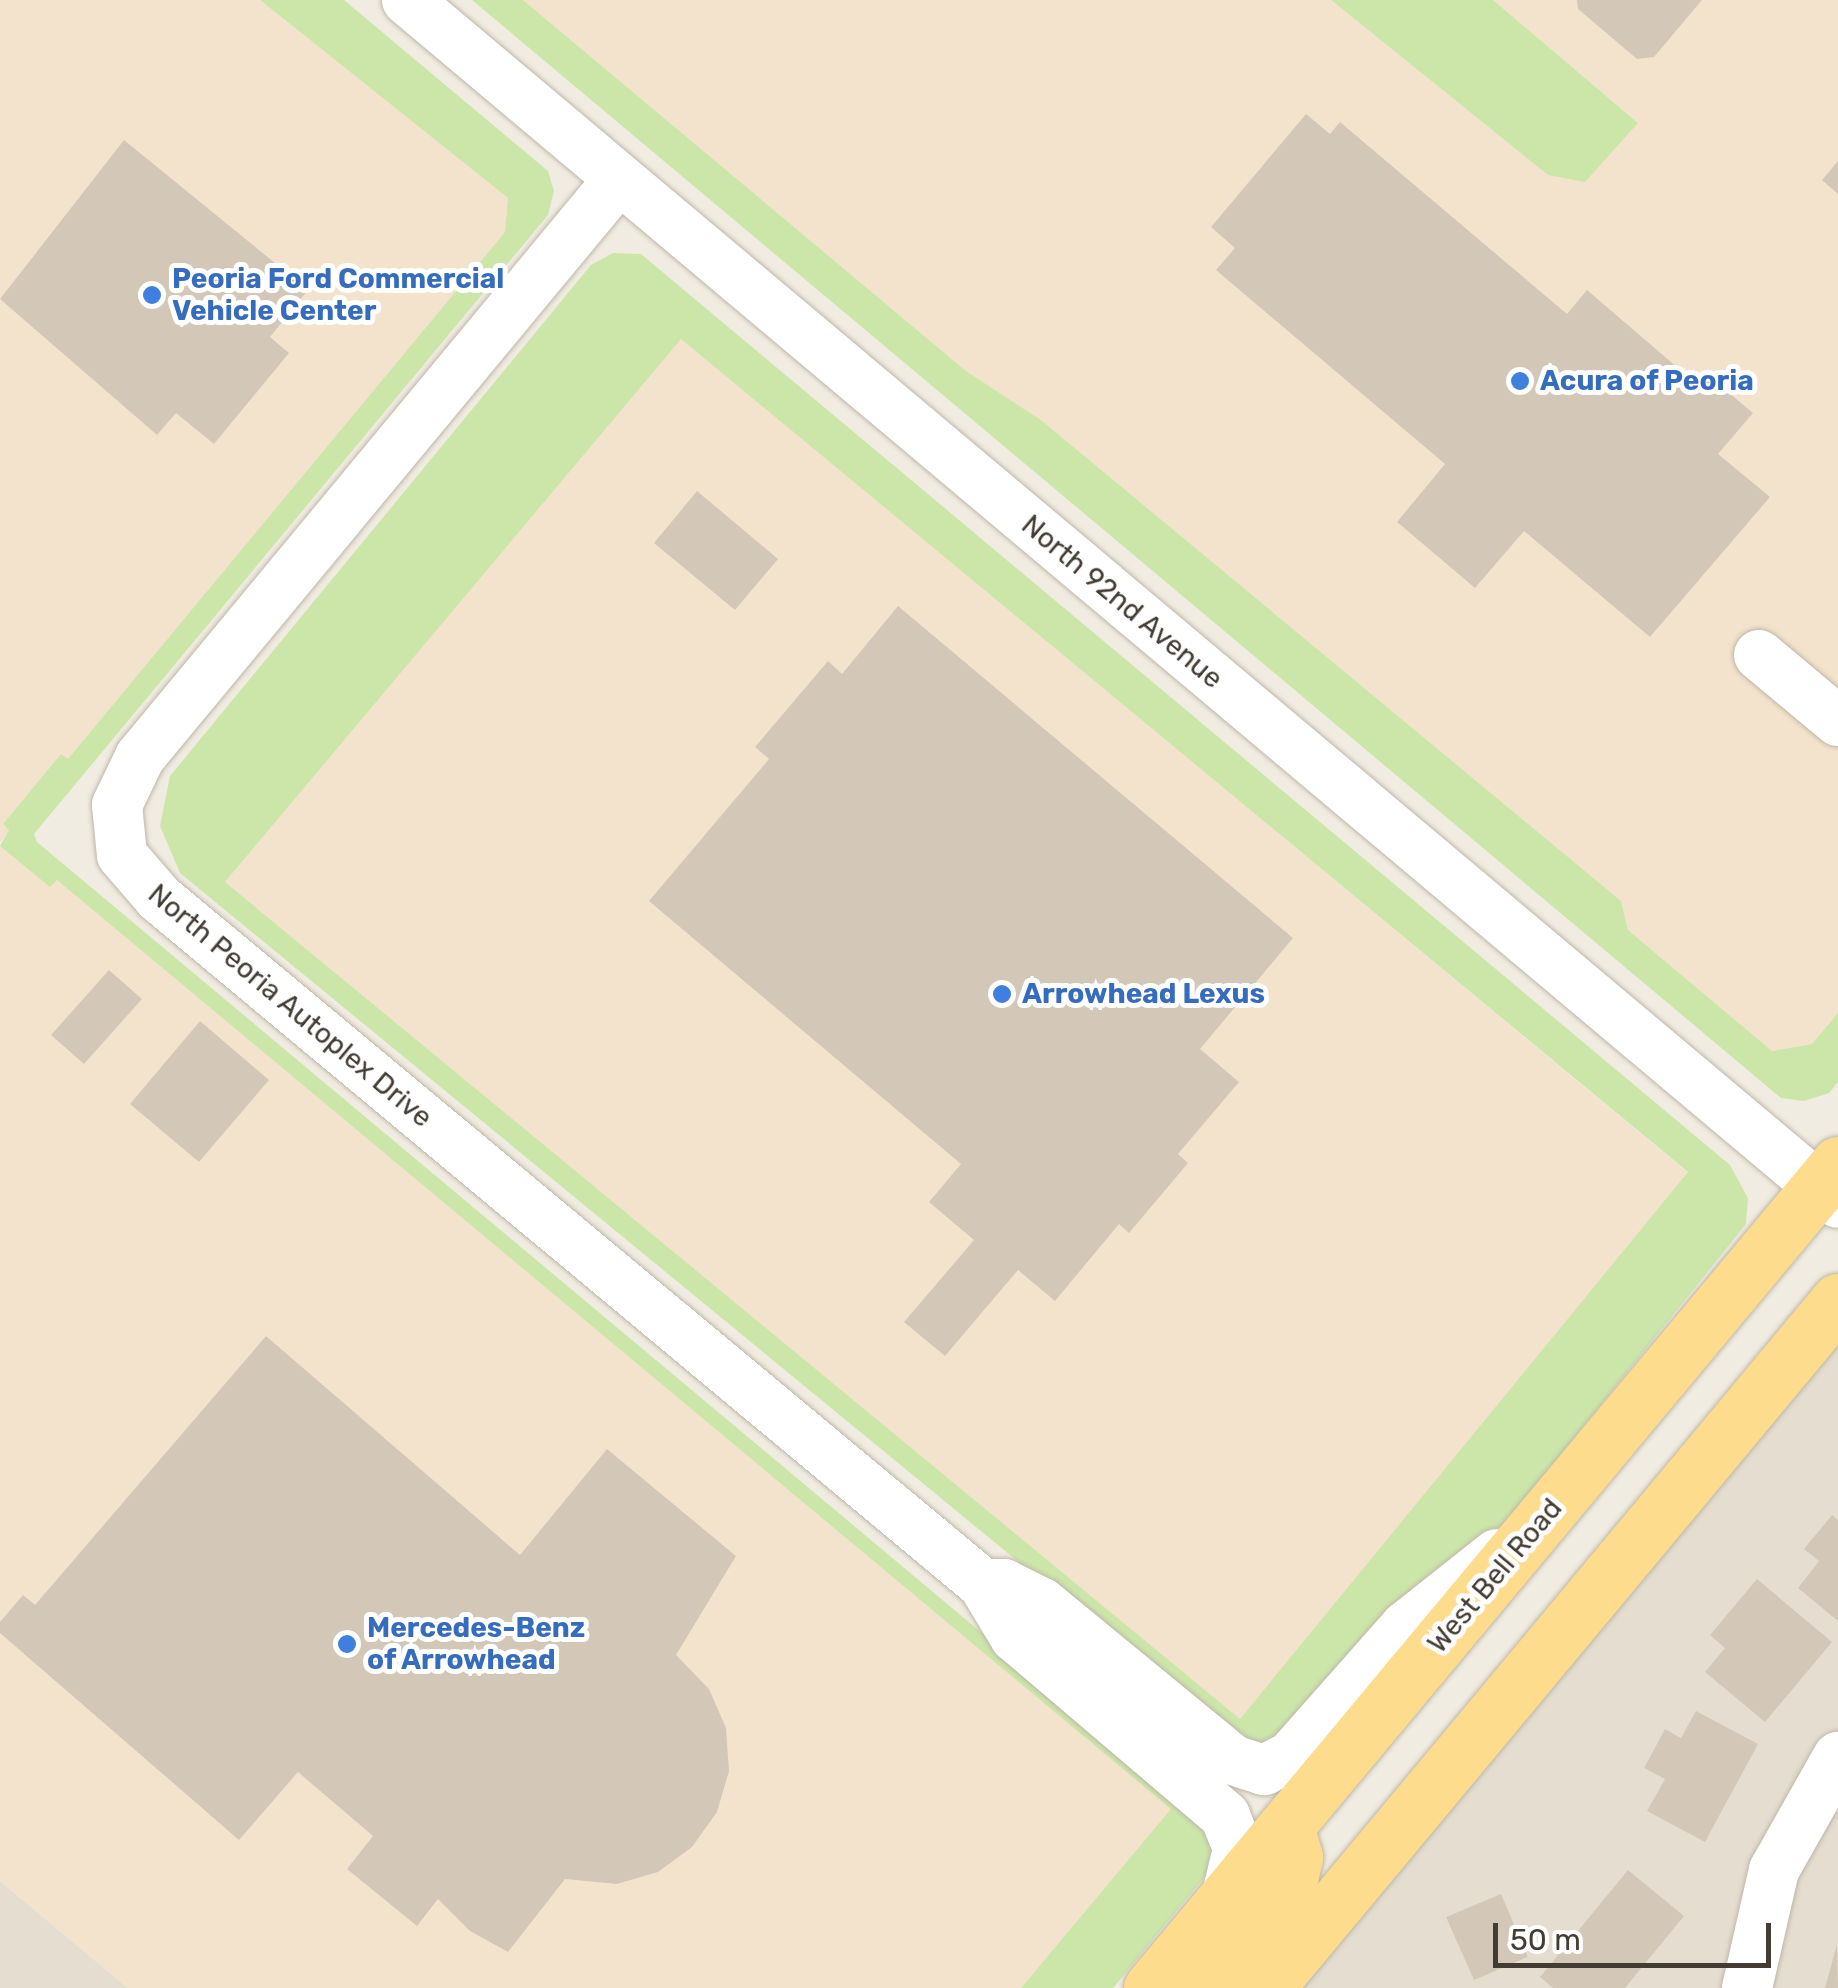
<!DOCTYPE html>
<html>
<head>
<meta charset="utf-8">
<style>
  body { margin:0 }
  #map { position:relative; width:1838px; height:1988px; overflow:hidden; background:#f1ece2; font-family:Rubik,sans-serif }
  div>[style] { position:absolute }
  .residential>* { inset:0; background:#e5ded0 }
  .commercial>* { inset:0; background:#f4e3cc }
  .green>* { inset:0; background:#cce6aa }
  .building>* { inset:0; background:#d3c8b8 }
  .roads { filter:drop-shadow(0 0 2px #bfb7a8) drop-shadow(0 0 2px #bfb7a8) }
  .minor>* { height:50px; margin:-25px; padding:0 25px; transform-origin:25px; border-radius:25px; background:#fff }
  .major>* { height:55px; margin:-27.5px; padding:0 27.5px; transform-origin:27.5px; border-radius:27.5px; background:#fedc8e }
  .dots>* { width:28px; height:28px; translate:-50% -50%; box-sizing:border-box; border:5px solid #fff; border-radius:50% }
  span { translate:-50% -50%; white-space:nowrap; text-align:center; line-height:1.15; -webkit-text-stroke:10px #fff; paint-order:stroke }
  .shop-label { font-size:28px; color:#366cbe; font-weight:700 }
  .left { translate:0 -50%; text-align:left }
  .street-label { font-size:28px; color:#433c33 }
  .scale { position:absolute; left:1493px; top:1923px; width:278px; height:45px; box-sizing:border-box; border:5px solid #433c33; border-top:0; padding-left:12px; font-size:30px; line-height:35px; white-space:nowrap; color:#433c33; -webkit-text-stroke:8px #fff; paint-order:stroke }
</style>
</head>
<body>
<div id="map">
  <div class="residential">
    <i style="clip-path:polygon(1838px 1343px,1838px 1988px,1293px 1988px)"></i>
    <i style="clip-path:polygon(0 1881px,128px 1988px,0 1988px)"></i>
  </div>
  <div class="commercial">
    <i style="clip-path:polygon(0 0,260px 0,508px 198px,505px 232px,68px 760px,61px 755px,3px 824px,10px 830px,0 842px)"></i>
    <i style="clip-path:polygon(523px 0,1331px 0,1548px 175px,1637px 122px,1493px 0,1838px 0,1838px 1013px,1812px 1044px,1772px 1051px,1628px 930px,1621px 901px,1041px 420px,966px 371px)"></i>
    <i style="clip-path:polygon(681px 338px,1688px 1173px,1240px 1720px,225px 882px)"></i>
    <i style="clip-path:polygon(0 846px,49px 886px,56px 879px,1172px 1809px,1021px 1988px,128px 1988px,0 1881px)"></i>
  </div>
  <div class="green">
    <i style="clip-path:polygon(260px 0,344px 0,548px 171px,554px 191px,548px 215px,34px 834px,37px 842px,1209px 1823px,1217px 1862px,1113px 1988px,1021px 1988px,1171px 1809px,57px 880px,50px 887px,0 846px,9px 830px,3px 824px,61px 754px,68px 759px,505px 232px,508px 198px)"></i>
    <i style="clip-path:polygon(472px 0,523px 0,966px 371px,1041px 420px,1621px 901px,1628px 930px,1772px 1051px,1812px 1044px,1838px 1013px,1838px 1082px,1829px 1093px,1804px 1101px,1781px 1098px)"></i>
    <i style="clip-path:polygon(1331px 0,1493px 0,1638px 123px,1585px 182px,1548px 175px)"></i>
    <i style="clip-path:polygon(evenodd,613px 253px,641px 254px,1730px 1165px,1748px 1198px,1746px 1224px,1505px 1524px,1282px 1748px,1239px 1743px,180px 873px,160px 826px,170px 776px,591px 265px,613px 253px,681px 339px,1688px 1172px,1240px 1719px,225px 882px,681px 339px)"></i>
  </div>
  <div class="building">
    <i style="clip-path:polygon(1577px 0,1702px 0,1654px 57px,1637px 59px,1578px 9px)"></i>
    <i style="clip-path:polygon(1306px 114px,1330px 134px,1340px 122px,1567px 314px,1587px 290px,1699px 386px,1708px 375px,1753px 413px,1718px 454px,1770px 497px,1650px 637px,1524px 531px,1475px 588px,1397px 522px,1445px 464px,1216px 270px,1235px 248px,1211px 227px)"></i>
    <i style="clip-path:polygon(124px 140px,308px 290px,270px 337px,289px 353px,214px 444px,176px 413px,157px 435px,0 299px)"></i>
    <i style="clip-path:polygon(1838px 161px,1838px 194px,1822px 180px)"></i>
    <i style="clip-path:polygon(697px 491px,778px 559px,735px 610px,654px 543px)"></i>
    <i style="clip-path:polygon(898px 606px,1293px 938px,1200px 1049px,1239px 1082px,1178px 1154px,1188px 1163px,1129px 1233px,1119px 1224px,1055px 1301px,1018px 1270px,945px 1356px,904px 1322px,974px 1240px,929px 1202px,961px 1164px,649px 901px,769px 759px,755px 747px,828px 661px,842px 674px)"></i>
    <i style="clip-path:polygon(109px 970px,142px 999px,84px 1064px,51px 1035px)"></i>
    <i style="clip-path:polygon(200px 1021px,269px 1080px,199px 1162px,130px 1104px)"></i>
    <i style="clip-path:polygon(266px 1336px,520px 1555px,607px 1449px,736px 1556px,676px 1655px,709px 1689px,726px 1728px,729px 1771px,717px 1812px,692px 1847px,658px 1872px,617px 1884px,565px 1879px,508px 1952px,470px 1931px,438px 1899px,417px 1926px,347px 1869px,373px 1836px,298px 1772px,239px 1840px,0 1633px,0 1622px,23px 1595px,35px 1605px)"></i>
    <i style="clip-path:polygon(1832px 1515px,1838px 1520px,1838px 1621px,1798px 1588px,1819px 1561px,1804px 1549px)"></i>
    <i style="clip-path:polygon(1757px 1579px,1832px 1642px,1765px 1722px,1705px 1672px,1725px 1648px,1710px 1635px)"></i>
    <i style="clip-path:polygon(1696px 1711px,1758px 1744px,1705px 1842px,1647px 1811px,1665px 1779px,1644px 1768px,1665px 1729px,1681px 1738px)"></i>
    <i style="clip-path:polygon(1628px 1870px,1684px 1916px,1625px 1988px,1553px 1988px,1540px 1977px)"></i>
    <i style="clip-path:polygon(1501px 1894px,1528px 1957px,1474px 1980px,1446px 1917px)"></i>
    <i style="clip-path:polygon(1837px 1944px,1838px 1988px,1825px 1988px)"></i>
  </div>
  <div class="roads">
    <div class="minor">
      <i style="left:407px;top:0;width:1869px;rotate:40.05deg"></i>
      <i style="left:619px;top:179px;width:751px;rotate:129.65deg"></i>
      <i style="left:140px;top:757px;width:53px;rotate:115.6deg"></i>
      <i style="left:117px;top:805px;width:50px;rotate:84.3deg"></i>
      <i style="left:122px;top:855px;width:57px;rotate:49.3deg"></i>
      <i style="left:159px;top:898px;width:1072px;rotate:39.78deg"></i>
      <i style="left:983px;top:1584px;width:62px;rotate:58.9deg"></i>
      <i style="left:1015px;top:1637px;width:276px;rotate:40.4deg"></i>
      <i style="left:1225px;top:1816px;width:35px;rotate:68deg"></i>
      <i style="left:1238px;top:1849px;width:51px;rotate:103.5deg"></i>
      <i style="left:1759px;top:655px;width:103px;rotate:39.9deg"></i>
      <i style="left:983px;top:1584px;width:21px"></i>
      <i style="left:1004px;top:1584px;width:42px;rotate:26.6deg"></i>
      <i style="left:1042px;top:1603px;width:247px;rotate:39.4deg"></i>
      <i style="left:1233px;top:1760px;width:33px;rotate:18deg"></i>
      <i style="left:1264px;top:1770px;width:29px;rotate:-27deg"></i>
      <i style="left:1290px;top:1757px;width:175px;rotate:-48.5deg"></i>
      <i style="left:1406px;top:1626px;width:116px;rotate:-38.4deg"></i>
      <i style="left:1747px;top:1988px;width:121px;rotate:-77.1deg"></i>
      <i style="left:1774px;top:1870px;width:130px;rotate:-60.5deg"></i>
    </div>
    <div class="major">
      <i style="left:1151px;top:1988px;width:1073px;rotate:-50.18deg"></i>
      <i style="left:1210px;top:1988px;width:123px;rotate:-51.3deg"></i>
      <i style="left:1287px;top:1892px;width:36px;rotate:-77deg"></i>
      <i style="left:1295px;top:1857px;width:32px;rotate:-106deg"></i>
      <i style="left:1266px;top:1988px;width:894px;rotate:-50.22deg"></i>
    </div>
  </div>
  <div class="dots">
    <i style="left:152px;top:295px;background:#3f7fe0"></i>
    <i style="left:1520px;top:381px;background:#3f7fe0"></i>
    <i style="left:1002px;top:994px;background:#3f7fe0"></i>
    <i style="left:347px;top:1644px;background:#3f7fe0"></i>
  </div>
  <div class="shop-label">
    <span class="left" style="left:172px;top:295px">Peoria Ford Commercial<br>Vehicle Center</span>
    <span class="left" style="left:1540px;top:381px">Acura of Peoria</span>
    <span class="left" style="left:1022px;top:994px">Arrowhead Lexus</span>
    <span class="left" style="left:367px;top:1644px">Mercedes-Benz<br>of Arrowhead</span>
  </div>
  <div class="street-label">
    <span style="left:1122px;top:602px;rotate:40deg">North 92nd Avenue</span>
    <span style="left:290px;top:1006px;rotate:40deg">North Peoria Autoplex Drive</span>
    <span style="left:1495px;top:1576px;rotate:-50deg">West Bell Road</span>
  </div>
  <div class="scale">50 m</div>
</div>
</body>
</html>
